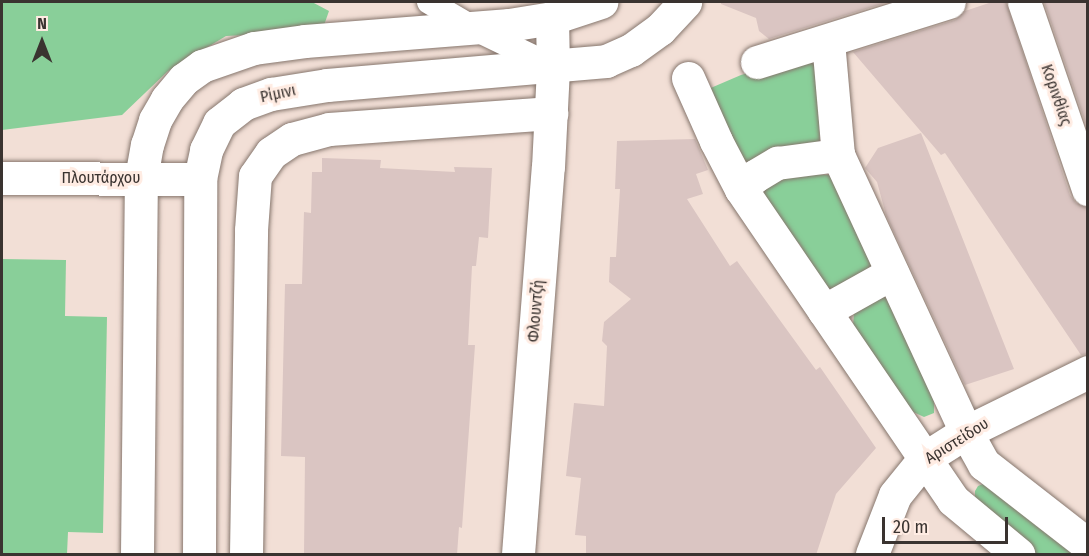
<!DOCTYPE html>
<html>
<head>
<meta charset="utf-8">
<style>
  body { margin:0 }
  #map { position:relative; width:1089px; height:556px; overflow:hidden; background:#f2dfd6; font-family:"Fira Sans Condensed",sans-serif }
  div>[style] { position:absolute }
  .green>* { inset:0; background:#89cf99 }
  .building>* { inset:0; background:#dac5c2 }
  .roads { filter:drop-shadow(0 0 2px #86766d) drop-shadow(0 0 2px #86766d) }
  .service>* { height:24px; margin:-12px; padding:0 12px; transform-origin:12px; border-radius:12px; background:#fff }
  .pedestrian>* { height:33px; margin:-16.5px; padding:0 16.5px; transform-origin:16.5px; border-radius:16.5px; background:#fff }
  .minor>* { height:33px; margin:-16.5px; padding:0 16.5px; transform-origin:16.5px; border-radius:16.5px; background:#fff }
  .tertiary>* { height:33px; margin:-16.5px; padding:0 16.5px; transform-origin:16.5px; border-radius:16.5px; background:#fff }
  span { translate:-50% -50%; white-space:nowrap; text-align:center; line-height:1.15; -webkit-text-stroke:6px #ffece3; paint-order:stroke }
  .street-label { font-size:16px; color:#3a3330 }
  .frame { position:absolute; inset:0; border:3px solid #3a3330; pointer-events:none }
  .north { position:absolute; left:12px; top:12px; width:60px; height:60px; -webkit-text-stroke:4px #ffece3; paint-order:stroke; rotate:0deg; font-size:16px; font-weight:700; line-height:24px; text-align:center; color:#3a3330 }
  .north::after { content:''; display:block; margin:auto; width:21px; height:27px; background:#3a3330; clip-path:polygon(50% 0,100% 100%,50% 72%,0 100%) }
  .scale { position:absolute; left:882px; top:517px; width:126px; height:27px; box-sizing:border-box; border:3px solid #3a3330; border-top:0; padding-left:8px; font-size:18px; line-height:21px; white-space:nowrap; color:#3a3330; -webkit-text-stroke:4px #ffece3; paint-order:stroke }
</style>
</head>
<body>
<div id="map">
  <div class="green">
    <i style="clip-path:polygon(2px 2px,312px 2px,329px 11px,322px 31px,226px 36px,168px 71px,122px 115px,2px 130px)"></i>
    <i style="clip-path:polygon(818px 52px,820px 145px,741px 171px,706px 90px,741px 75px)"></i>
    <i style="clip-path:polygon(810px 174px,830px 175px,872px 263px,870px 271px,826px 291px,800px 245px,780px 223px,760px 188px,770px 175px)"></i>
    <i style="clip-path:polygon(2px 259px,66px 260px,65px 316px,107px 317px,103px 533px,68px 532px,67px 554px,2px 554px)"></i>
    <i style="clip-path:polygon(880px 296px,891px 298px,934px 394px,934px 413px,924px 417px,909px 410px,853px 327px,854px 312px)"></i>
    <i style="clip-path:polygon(990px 481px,1087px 554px,1034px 554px,975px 502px,975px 491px,978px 486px)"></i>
  </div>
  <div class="building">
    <i style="clip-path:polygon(721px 2px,888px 2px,769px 39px,759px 31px,756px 18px,721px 4px)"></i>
    <i style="clip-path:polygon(992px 2px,1006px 2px,1070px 195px,1076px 203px,1088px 207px,1088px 354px,1081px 355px,945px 153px,941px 155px,853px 52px,955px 20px,965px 11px)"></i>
    <i style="clip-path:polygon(1044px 2px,1088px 2px,1088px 130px)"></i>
    <i style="clip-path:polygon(921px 133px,1014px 369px,965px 385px,886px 215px,877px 182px,865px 168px,878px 148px)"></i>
    <i style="clip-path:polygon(695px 139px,708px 170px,696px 174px,703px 194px,687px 199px,730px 266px,737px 261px,816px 370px,820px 367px,876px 448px,836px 494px,816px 555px,586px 555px,586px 536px,575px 535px,581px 478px,566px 476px,574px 403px,604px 406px,607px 346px,602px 341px,604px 322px,631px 299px,609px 282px,610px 257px,616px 257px,620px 189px,615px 189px,617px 141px)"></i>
    <i style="clip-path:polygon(322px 158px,381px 160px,380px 168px,455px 172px,454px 167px,492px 168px,488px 238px,479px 237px,476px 266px,472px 266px,468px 345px,475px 345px,462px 528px,459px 527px,457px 555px,304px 555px,305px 457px,281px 456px,285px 284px,302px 284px,304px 212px,311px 213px,312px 172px,322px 172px)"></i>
  </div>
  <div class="roads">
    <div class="service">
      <i style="left:429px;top:2px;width:53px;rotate:30.4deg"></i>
      <i style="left:475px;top:29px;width:85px;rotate:25.7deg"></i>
    </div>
    <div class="pedestrian">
      <i style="left:828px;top:41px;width:114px;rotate:85deg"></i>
      <i style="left:838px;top:155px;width:305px;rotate:65.2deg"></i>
      <i style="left:966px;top:432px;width:37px;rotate:61deg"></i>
      <i style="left:984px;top:464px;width:132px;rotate:37.9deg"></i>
      <i style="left:688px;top:78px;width:69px;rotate:66deg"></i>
      <i style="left:716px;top:141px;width:54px;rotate:62.5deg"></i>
      <i style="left:741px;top:189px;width:376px;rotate:55.7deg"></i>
      <i style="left:953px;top:500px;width:85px;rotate:39.7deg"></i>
      <i style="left:741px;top:189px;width:19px;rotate:-43deg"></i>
      <i style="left:755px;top:176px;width:26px;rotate:-31deg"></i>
      <i style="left:777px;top:163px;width:62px;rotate:-7.5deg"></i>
      <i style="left:824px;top:311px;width:78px;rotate:-29.2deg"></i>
    </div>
    <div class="minor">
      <i style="left:1024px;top:2px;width:198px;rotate:71.1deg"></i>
      <i style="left:757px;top:62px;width:201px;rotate:-17.4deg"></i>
      <i style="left:2px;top:178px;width:198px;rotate:0.3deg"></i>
      <i style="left:246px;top:554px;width:324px;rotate:-89.1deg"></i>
      <i style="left:251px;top:230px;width:54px;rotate:-85.8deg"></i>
      <i style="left:255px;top:176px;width:28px;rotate:-55deg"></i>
      <i style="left:271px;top:153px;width:25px;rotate:-34deg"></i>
      <i style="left:292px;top:139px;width:38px;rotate:-15deg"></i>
      <i style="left:329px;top:129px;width:223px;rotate:-4.1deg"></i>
      <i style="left:518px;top:554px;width:388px;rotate:-85.6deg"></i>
      <i style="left:548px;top:167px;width:100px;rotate:-87.1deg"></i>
      <i style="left:553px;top:67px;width:49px;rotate:-91.2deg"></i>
      <i style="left:872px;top:554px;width:63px;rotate:-68.7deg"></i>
      <i style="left:895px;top:495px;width:48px;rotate:-51deg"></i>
      <i style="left:925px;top:458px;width:49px;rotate:-32.4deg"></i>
      <i style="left:966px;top:432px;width:136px;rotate:-26.2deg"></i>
    </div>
    <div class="tertiary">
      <i style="left:137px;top:554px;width:376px;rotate:-89.4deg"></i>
      <i style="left:141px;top:178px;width:34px;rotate:-80deg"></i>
      <i style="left:147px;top:145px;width:26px;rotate:-72deg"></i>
      <i style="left:155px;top:120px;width:24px;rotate:-60deg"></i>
      <i style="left:167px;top:99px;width:26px;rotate:-50deg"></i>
      <i style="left:184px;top:79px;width:22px;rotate:-36deg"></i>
      <i style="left:202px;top:66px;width:55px;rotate:-19.1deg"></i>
      <i style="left:254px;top:48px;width:51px;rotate:-7.8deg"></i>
      <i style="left:305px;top:41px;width:205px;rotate:-4.5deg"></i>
      <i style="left:509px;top:25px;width:44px;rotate:-9.2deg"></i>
      <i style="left:552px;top:18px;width:52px;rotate:-18.1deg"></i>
      <i style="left:199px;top:554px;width:375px;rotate:-89.8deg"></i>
      <i style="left:200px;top:179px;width:30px;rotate:-78deg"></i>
      <i style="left:206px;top:150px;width:30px;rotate:-64deg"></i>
      <i style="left:219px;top:123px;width:31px;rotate:-38deg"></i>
      <i style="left:243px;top:104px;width:30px;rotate:-20deg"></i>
      <i style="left:271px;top:94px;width:57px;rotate:-9.1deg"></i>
      <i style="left:327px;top:85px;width:280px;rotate:-4.9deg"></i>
      <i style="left:606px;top:61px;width:27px;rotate:-24deg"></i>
      <i style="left:631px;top:50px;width:36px;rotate:-36deg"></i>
      <i style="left:660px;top:29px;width:37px;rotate:-47deg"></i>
    </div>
  </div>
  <div class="street-label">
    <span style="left:278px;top:94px;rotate:-12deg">Ρίμινι</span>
    <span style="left:1056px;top:95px;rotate:71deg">Κορινθίας</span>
    <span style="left:101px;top:178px">Πλουτάρχου</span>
    <span style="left:536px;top:311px;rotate:-85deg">Φλουντζή</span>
    <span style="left:957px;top:441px;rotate:-32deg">Αριστείδου</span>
  </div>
  <div class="frame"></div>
  <div class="north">N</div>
  <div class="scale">20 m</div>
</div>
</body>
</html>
